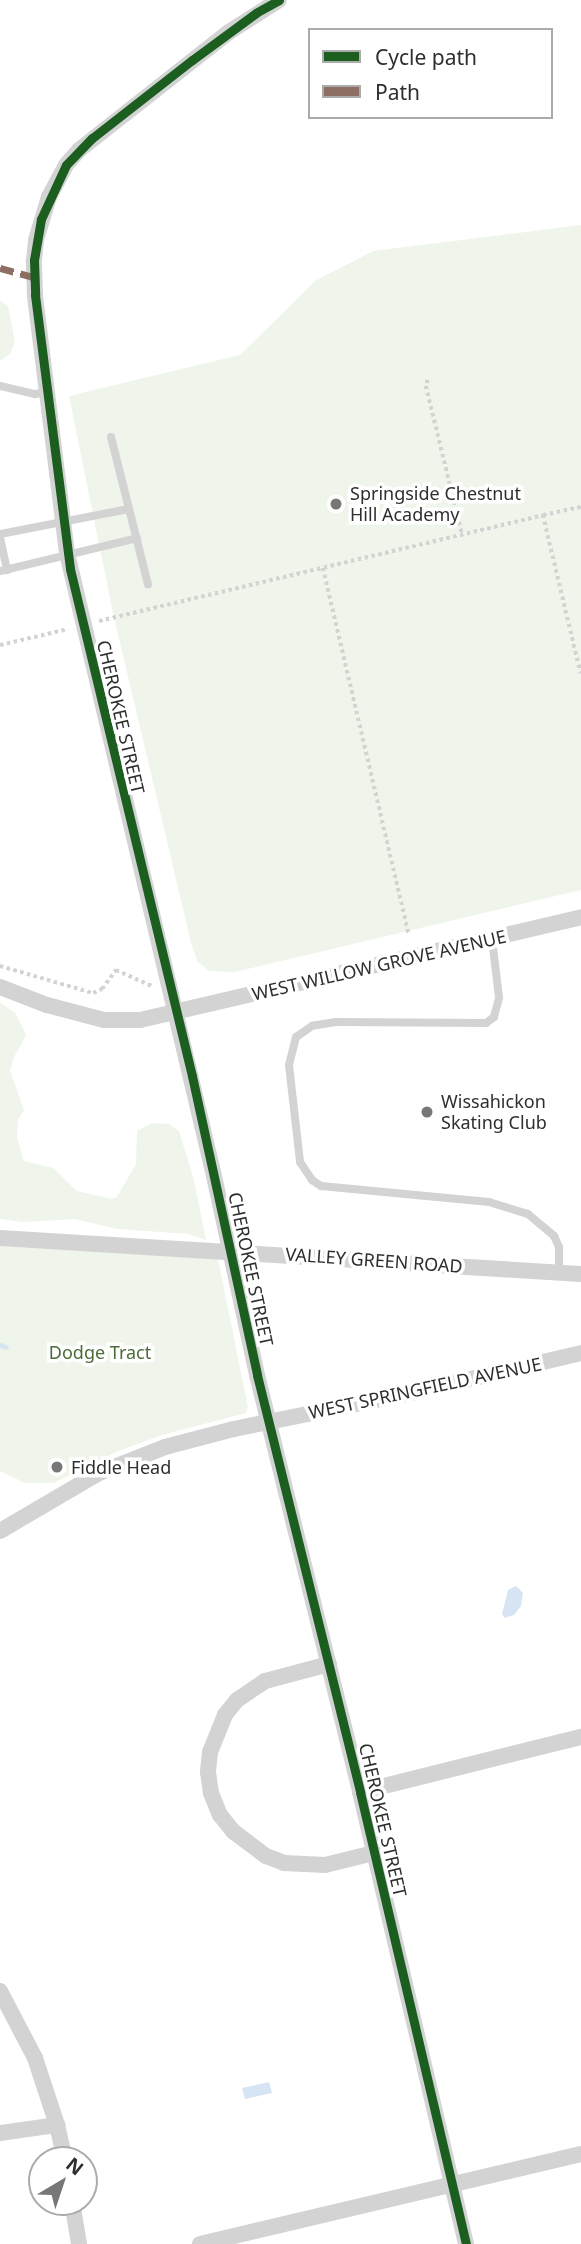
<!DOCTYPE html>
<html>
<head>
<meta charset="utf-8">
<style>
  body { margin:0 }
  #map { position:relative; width:581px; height:2244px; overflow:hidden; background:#fff; font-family:"Noto Sans",sans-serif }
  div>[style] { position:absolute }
  .green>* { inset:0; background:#eff5eb }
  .water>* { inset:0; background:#d6e4f3 }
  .stream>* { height:5px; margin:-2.5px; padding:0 2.5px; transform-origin:2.5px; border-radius:2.5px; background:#d6e4f3 }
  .path>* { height:3.5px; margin-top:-1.75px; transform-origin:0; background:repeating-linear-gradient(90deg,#d3d3d3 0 3.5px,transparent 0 7px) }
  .service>* { height:8px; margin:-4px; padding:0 4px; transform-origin:4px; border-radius:4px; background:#d3d3d3 }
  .minor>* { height:16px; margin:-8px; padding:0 8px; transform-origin:8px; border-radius:8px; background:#d3d3d3 }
  .minor-bridge>* { height:16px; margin:-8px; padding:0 8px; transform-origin:8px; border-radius:8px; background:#d3d3d3 }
  .quiet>* { height:7px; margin-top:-3.5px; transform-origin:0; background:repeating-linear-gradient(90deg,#8d6e63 0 14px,transparent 0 21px) }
  .cycleway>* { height:9px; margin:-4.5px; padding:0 4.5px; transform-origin:4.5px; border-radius:4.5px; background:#1b5e20 }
  .dots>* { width:19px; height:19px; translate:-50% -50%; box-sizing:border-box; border:4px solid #fff; border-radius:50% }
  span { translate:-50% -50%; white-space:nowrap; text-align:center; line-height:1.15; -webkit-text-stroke:7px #fff; paint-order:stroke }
  .poi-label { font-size:18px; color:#2e2e2e }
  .left { translate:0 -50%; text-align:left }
  .street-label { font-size:18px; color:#2e2e2e }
  .park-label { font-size:18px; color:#4a6d38 }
  .legend { position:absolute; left:308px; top:28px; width:245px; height:91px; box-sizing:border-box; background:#fff; border:2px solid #ababab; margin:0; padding:9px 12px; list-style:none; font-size:21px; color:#2e2e2e }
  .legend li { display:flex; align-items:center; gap:14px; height:35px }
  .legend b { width:35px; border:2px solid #ababab }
  .north { position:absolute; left:28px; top:2146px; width:70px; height:70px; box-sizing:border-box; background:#fff; border:2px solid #ababab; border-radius:50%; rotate:39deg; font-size:19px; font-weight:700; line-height:28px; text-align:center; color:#2e2e2e }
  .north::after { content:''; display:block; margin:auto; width:24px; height:32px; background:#777; clip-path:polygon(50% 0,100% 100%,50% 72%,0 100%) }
</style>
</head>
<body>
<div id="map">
  <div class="green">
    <i style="clip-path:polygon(581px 225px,581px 890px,235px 972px,209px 971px,198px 962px,192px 947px,113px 613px,69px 396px,240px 355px,315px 281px,373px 251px)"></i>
    <i style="clip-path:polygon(0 300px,8px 306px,15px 342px,10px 354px,0 361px)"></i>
    <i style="clip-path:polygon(0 1002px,16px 1014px,26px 1035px,13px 1059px,10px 1071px,24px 1110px,18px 1120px,17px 1137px,24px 1161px,53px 1168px,77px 1191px,112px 1199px,117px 1197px,136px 1164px,137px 1131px,152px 1123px,169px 1124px,179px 1131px,194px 1180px,206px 1240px,188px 1234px,117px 1229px,75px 1219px,23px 1222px,0 1219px)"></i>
    <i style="clip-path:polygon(0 1246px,218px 1259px,248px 1407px,246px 1413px,162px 1435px,116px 1452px,54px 1483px,25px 1483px,0 1471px)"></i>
  </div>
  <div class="water">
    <i style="clip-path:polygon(516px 1586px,523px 1593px,521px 1606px,514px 1615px,505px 1618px,502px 1614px,508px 1590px)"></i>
    <i style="clip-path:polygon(269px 2082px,272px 2093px,245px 2099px,242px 2088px)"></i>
  </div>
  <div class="stream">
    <i style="left:0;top:1345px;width:6px;rotate:18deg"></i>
  </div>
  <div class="path">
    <i style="left:428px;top:380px;width:6px;rotate:108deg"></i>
    <i style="left:426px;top:386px;width:152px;rotate:76.3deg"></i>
    <i style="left:543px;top:515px;width:39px;rotate:-12deg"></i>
    <i style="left:323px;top:568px;width:377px;rotate:76.8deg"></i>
    <i style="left:99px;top:621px;width:456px;rotate:-13.4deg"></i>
    <i style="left:543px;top:515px;width:163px;rotate:76.6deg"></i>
    <i style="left:0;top:645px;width:70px;rotate:-13.2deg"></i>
    <i style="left:0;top:966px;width:97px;rotate:16.2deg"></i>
    <i style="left:93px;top:993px;width:10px;rotate:-24deg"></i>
    <i style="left:102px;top:989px;width:24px;rotate:-54deg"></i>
    <i style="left:116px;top:970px;width:39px;rotate:24deg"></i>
  </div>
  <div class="service">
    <i style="left:0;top:386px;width:36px;rotate:13deg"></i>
    <i style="left:35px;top:394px;width:13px;rotate:-9deg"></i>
    <i style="left:111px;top:437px;width:152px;rotate:75.9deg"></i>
    <i style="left:0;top:534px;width:131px;rotate:-11deg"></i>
    <i style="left:0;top:537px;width:34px;rotate:78deg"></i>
    <i style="left:0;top:571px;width:141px;rotate:-13.5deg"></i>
    <i style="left:492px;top:939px;width:59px;rotate:83.2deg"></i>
    <i style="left:499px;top:998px;width:20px;rotate:105deg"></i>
    <i style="left:494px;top:1017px;width:10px;rotate:143deg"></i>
    <i style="left:486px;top:1023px;width:150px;rotate:-179.6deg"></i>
    <i style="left:336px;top:1022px;width:24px;rotate:171deg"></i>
    <i style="left:312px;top:1026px;width:19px;rotate:145deg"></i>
    <i style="left:296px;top:1037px;width:29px;rotate:104deg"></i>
    <i style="left:289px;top:1065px;width:98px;rotate:83.5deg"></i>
    <i style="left:300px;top:1162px;width:22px;rotate:56deg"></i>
    <i style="left:312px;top:1180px;width:11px;rotate:34deg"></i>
    <i style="left:321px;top:1186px;width:169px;rotate:5.4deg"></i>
    <i style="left:489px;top:1202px;width:41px;rotate:17.1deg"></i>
    <i style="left:528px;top:1214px;width:34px;rotate:40deg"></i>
    <i style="left:554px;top:1236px;width:12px;rotate:66deg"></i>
    <i style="left:559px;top:1247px;width:25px;rotate:90deg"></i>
  </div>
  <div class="minor">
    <i style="left:0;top:987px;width:50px;rotate:21deg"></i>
    <i style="left:47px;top:1005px;width:59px;rotate:14.7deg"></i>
    <i style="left:104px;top:1020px;width:36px"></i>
    <i style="left:140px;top:1020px;width:453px;rotate:-13.1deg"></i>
    <i style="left:214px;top:1176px;width:640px;rotate:-103.28deg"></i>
    <i style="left:67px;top:553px;width:260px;rotate:-97.1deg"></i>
    <i style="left:35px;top:295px;width:35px;rotate:-92deg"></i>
    <i style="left:34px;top:260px;width:20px;rotate:-84deg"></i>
    <i style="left:36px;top:240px;width:45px;rotate:-73.2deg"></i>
    <i style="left:49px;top:197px;width:36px;rotate:-62deg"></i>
    <i style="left:66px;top:165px;width:20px;rotate:-49deg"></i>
    <i style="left:79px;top:150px;width:191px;rotate:-38.2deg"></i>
    <i style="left:229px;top:32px;width:59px;rotate:-32.6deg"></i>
    <i style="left:0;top:1238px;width:582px;rotate:3.55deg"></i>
    <i style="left:257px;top:1375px;width:430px;rotate:76.1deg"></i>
    <i style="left:360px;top:1792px;width:464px;rotate:76.8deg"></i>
    <i style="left:0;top:1531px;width:115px;rotate:-30.4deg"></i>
    <i style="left:99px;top:1473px;width:71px;rotate:-21.5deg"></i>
    <i style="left:165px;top:1447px;width:71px;rotate:-14.6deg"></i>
    <i style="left:234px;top:1429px;width:181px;rotate:-11.5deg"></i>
    <i style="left:411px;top:1393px;width:175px;rotate:-13.2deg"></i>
    <i style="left:329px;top:1664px;width:66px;rotate:165.1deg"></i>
    <i style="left:265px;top:1681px;width:34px;rotate:146deg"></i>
    <i style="left:237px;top:1700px;width:19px;rotate:129deg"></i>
    <i style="left:225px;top:1715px;width:40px;rotate:112deg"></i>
    <i style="left:210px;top:1752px;width:20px;rotate:96deg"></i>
    <i style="left:208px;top:1772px;width:21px;rotate:82deg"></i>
    <i style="left:211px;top:1793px;width:24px;rotate:68deg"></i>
    <i style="left:220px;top:1815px;width:22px;rotate:51deg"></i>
    <i style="left:234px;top:1832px;width:40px;rotate:37deg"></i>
    <i style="left:266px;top:1856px;width:19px;rotate:21deg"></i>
    <i style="left:284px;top:1863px;width:41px;rotate:2.8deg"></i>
    <i style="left:325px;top:1865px;width:50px;rotate:-13.8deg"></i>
    <i style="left:360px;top:1792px;width:228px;rotate:-14deg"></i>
    <i style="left:0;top:1991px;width:76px;rotate:62.4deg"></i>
    <i style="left:35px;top:2058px;width:71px;rotate:71.8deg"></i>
    <i style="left:57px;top:2125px;width:36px;rotate:77deg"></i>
    <i style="left:0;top:2133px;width:58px;rotate:-8deg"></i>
    <i style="left:72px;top:2202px;width:43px;rotate:80.5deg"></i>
    <i style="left:200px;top:2244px;width:391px;rotate:-13.3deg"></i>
  </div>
  <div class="minor-bridge">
    <i style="left:214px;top:1176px;width:204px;rotate:77.8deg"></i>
  </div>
  <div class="quiet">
    <i style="left:0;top:268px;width:35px;rotate:15deg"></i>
  </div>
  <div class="cycleway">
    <i style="left:279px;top:0;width:26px;rotate:151deg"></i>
    <i style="left:256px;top:13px;width:79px;rotate:143.7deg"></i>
    <i style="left:192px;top:60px;width:127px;rotate:142deg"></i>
    <i style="left:92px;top:138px;width:37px;rotate:134deg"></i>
    <i style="left:66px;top:165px;width:60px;rotate:114.8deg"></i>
    <i style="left:41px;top:219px;width:42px;rotate:99.7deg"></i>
    <i style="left:34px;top:260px;width:35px;rotate:88deg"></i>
    <i style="left:35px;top:295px;width:276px;rotate:82.7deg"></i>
    <i style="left:70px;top:569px;width:521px;rotate:76.47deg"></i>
    <i style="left:192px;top:1076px;width:306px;rotate:77.7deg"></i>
    <i style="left:257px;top:1375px;width:430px;rotate:76.1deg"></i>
    <i style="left:360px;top:1792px;width:464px;rotate:76.8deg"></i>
  </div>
  <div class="dots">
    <i style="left:336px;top:504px;background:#777"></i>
    <i style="left:427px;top:1112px;background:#777"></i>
    <i style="left:57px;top:1467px;background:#777"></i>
  </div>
  <div class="poi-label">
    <span class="left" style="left:350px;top:504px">Springside Chestnut<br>Hill Academy</span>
    <span class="left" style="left:441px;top:1112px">Wissahickon<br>Skating Club</span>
    <span class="left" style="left:71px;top:1467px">Fiddle Head</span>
  </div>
  <div class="street-label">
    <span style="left:121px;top:717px;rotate:77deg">CHEROKEE STREET</span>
    <span style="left:379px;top:965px;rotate:-13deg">WEST WILLOW GROVE AVENUE</span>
    <span style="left:374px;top:1260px;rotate:4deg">VALLEY GREEN ROAD</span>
    <span style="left:251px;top:1269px;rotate:78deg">CHEROKEE STREET</span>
    <span style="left:425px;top:1388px;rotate:-12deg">WEST SPRINGFIELD AVENUE</span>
    <span style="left:383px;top:1820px;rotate:77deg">CHEROKEE STREET</span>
  </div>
  <div class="park-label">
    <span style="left:100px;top:1352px">Dodge Tract</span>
  </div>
  <ul class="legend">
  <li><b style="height:9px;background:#1b5e20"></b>Cycle path</li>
  <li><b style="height:9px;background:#8d6e63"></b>Path</li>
  </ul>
  <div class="north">N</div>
</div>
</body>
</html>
